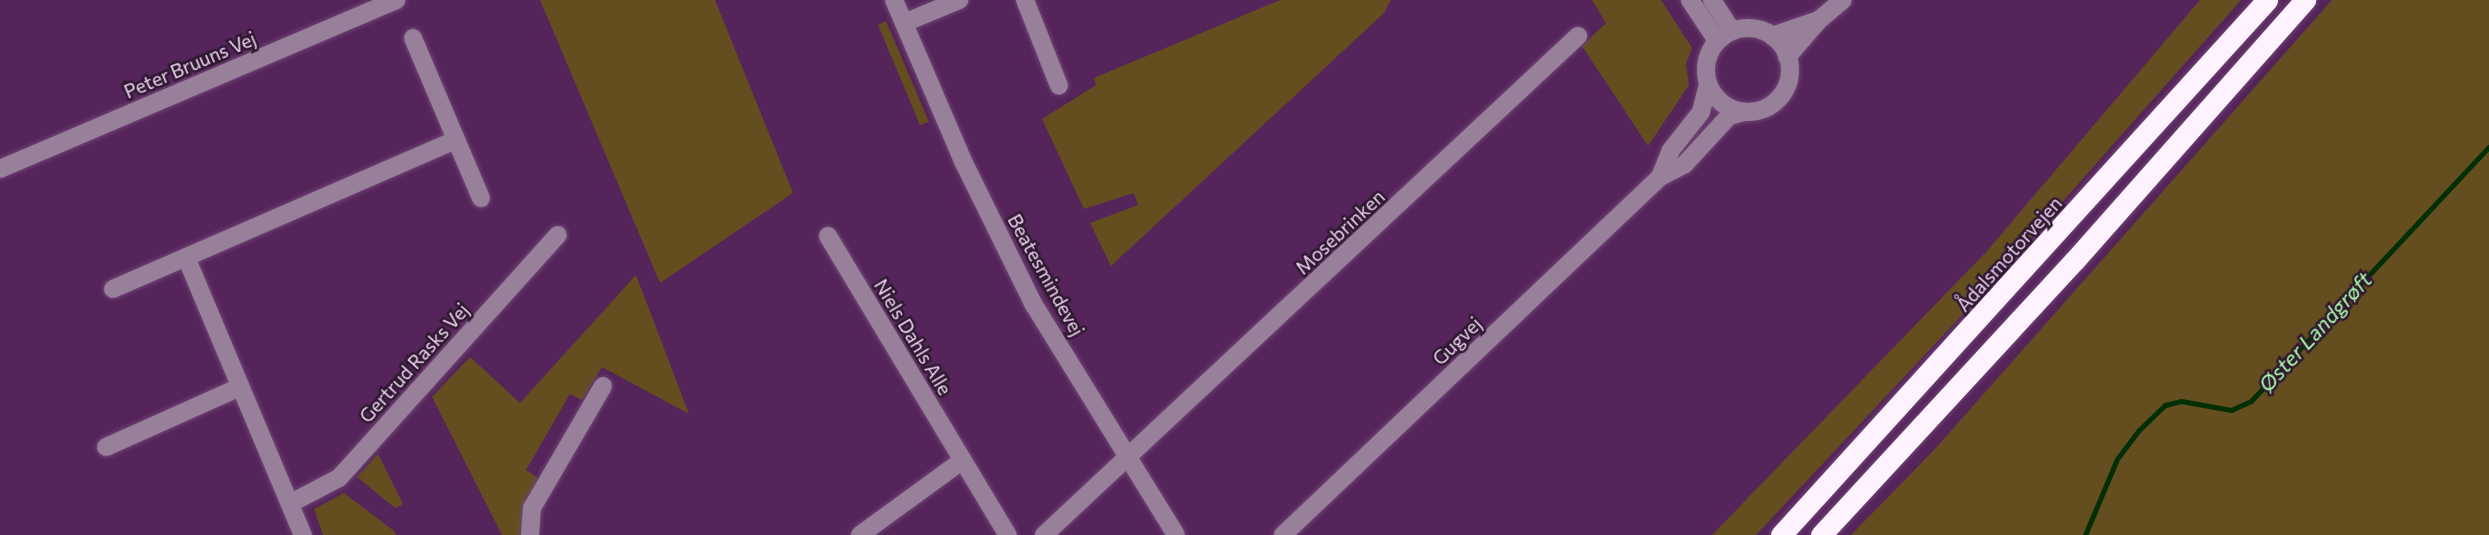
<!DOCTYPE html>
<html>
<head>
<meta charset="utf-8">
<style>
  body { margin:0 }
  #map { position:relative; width:2489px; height:535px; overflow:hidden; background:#54245a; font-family:Commissioner,sans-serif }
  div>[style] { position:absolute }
  .green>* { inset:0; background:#644e1f }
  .stream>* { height:5px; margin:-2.5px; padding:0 2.5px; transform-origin:2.5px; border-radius:2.5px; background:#022f04 }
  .roads { filter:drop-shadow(0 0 2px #704475) drop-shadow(0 0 2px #704475) }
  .minor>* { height:18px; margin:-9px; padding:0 9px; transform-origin:9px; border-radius:9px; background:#98809a }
  .minor>.ring { margin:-9px; padding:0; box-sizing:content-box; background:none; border:18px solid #98809a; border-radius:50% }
  .highway>* { height:21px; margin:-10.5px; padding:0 10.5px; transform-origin:10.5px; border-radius:10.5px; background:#fdf2fe }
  span { translate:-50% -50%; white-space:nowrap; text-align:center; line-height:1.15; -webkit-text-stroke:5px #2e1930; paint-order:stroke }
  .street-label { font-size:19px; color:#efd3f2 }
  .water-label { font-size:21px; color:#acfca8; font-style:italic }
</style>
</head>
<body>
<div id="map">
  <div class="green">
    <i style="clip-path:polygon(540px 0,715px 0,793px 193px,660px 283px)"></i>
    <i style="clip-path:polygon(1280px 0,1391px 0,1384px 13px,1111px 266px,1090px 223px,1138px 205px,1134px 193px,1084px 209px,1042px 119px,1096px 85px,1094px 78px)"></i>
    <i style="clip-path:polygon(1592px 0,1661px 0,1692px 48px,1686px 64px,1689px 85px,1648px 146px,1582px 46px,1606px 23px)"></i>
    <i style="clip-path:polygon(2200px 0,2241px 0,1965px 312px,1756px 535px,1712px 535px,1987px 251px)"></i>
    <i style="clip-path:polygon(2332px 0,2489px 0,2489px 535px,1851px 535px,1935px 449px)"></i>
    <i style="clip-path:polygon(886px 21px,929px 122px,920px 125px,878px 25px)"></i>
    <i style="clip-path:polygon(636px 275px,689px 414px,602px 367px,582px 400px,570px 394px,526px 470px,538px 478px,524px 503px,521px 535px,502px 535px,432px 397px,470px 357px,520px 403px)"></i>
    <i style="clip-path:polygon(378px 454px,403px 504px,395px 508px,357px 477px)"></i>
    <i style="clip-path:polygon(344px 493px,394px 531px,396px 535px,323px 535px,314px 509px)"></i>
  </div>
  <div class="stream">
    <i style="left:2085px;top:535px;width:82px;rotate:-67.2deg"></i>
    <i style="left:2117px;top:459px;width:36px;rotate:-53deg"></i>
    <i style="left:2139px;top:430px;width:36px;rotate:-44deg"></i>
    <i style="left:2165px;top:405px;width:16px;rotate:-14deg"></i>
    <i style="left:2181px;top:401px;width:51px;rotate:10.2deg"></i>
    <i style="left:2231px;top:410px;width:22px;rotate:-24deg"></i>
    <i style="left:2251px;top:401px;width:348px;rotate:-46.9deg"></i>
  </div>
  <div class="roads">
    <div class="minor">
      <i style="left:894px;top:0;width:175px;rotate:66.8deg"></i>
      <i style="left:963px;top:161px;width:161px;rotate:63.8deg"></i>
      <i style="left:1034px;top:305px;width:270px;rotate:58.3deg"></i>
      <i style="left:1025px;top:0;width:92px;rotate:68.4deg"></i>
      <i style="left:1690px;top:0;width:49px;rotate:56.6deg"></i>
      <i style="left:1712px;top:0;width:37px;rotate:57deg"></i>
      <i style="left:904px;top:23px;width:60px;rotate:-22.7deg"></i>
      <i class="ring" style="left:1706px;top:28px;width:66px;height:66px"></i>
      <i style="left:1772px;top:36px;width:50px;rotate:-18.8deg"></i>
      <i style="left:413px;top:38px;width:174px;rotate:67deg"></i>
      <i style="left:1787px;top:57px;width:49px;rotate:-49.1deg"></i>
      <i style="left:1819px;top:20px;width:31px;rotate:-40deg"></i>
      <i style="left:0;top:169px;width:431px;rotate:-23.1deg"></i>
      <i style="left:1660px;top:177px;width:29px;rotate:-68deg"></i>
      <i style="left:1671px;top:150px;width:48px;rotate:-51.7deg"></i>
      <i style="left:1701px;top:112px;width:29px;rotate:-76deg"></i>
      <i style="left:828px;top:236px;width:349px;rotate:59deg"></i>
      <i style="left:186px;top:257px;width:302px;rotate:67.2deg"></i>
      <i style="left:113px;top:289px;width:374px;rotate:-23.5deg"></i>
      <i style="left:106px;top:447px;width:147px;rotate:-24.1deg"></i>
      <i style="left:291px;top:503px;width:54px;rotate:-27.5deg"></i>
      <i style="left:339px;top:478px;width:327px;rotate:-48deg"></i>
      <i style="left:530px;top:535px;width:27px;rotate:-86deg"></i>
      <i style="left:532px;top:508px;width:141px;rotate:-59.8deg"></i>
      <i style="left:860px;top:535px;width:127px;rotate:-36.1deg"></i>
      <i style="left:1044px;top:535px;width:731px;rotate:-43.06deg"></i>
      <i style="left:1283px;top:535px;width:520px;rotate:-43.52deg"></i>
      <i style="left:1660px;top:177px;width:28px;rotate:-27deg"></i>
      <i style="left:1685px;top:164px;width:65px;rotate:-47.5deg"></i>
      <i style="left:1729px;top:116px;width:16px;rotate:-15deg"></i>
    </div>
    <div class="highway">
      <i style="left:1781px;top:535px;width:723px;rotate:-47.75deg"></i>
      <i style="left:1821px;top:535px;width:373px;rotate:-47.3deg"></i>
      <i style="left:2074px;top:261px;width:349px;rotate:-48.5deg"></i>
    </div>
  </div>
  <div class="street-label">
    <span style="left:190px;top:65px;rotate:-23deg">Peter Bruuns Vej</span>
    <span style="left:1340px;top:232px;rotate:-43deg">Mosebrinken</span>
    <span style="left:2009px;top:254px;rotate:-48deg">Ådalsmotorvejen</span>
    <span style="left:1046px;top:275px;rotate:61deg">Beatesmindevej</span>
    <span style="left:913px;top:337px;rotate:59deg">Niels Dahls Alle</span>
    <span style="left:1457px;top:341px;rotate:-44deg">Gugvej</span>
    <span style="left:414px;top:363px;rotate:-48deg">Gertrud Rasks Vej</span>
  </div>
  <div class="water-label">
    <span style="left:2315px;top:332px;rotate:-47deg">Øster Landgrøft</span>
  </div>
</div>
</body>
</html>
